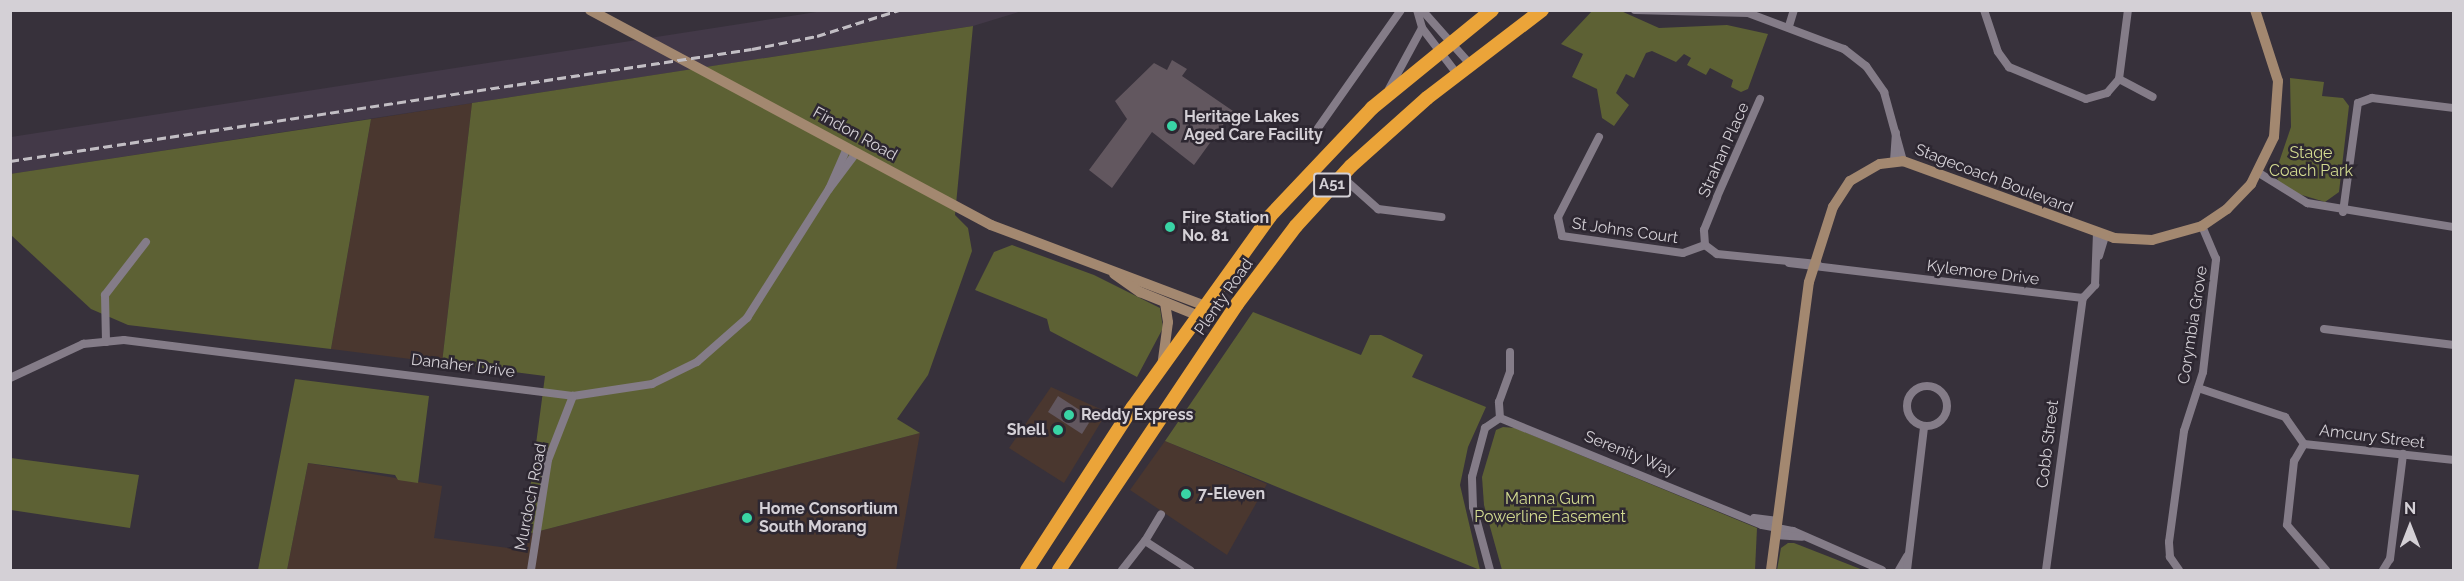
<!DOCTYPE html>
<html>
<head>
<meta charset="utf-8">
<style>
  body { margin:0 }
  #map { position:relative; width:2464px; height:581px; overflow:hidden; background:#37313b; font-family:Raleway,sans-serif }
  div>[style] { position:absolute }
  .commercial>* { inset:0; background:#4a372f }
  .built>* { inset:0; background:#433948 }
  .green>* { inset:0; background:#5d6134 }
  .building>* { inset:0; background:#62575f }
  .street>* { height:8px; margin:-4px; padding:0 4px; transform-origin:4px; border-radius:4px; background:#847c88 }
  .street>.ring { margin:-4px; padding:0; box-sizing:content-box; background:none; border:8px solid #847c88; border-radius:50% }
  .secondary>* { height:10px; margin:-5px; padding:0 5px; transform-origin:5px; border-radius:5px; background:#a38870 }
  .highway>* { height:14px; margin:-7px; padding:0 7px; transform-origin:7px; border-radius:7px; background:#eba439 }
  .rail>* { height:3px; margin-top:-1.5px; transform-origin:0; background:repeating-linear-gradient(90deg,#c2bec4 0 9px,transparent 0 13.5px) }
  .dots>* { width:16px; height:16px; translate:-50% -50%; box-sizing:border-box; border:3px solid #2d2731; border-radius:50% }
  span { translate:-50% -50%; white-space:nowrap; text-align:center; line-height:1.15; -webkit-text-stroke:5px #2d2731; paint-order:stroke }
  .shield-label span { padding:2px 4px; background:#2d2731; border:2px solid; border-radius:4px; -webkit-text-stroke-width:0 }
  .shield-label { font-size:15px; color:#d4d0d6; font-weight:700 }
  .poi-label { font-size:16px; color:#d4d0d6; font-weight:700 }
  .left { translate:0 -50%; text-align:left }
  .right { translate:-100% -50%; text-align:right }
  .street-label { font-size:16px; color:#d4d0d6 }
  .park-label { font-size:16px; color:#d3db90 }
  .frame { position:absolute; inset:0; border:12px solid #d4d0d6; pointer-events:none }
  .north { position:absolute; left:2380px; top:497px; width:60px; height:60px; -webkit-text-stroke:4px #2d2731; paint-order:stroke; rotate:0deg; font-size:16px; font-weight:700; line-height:24px; text-align:center; color:#d4d0d6 }
  .north::after { content:''; display:block; margin:auto; width:21px; height:27px; background:#d4d0d6; clip-path:polygon(50% 0,100% 100%,50% 72%,0 100%) }
</style>
</head>
<body>
<div id="map">
  <div class="commercial">
    <i style="clip-path:polygon(472px 103px,442px 363px,331px 349px,371px 119px)"></i>
    <i style="clip-path:polygon(1051px 387px,1107px 412px,1064px 483px,1009px 448px)"></i>
    <i style="clip-path:polygon(920px 433px,896px 570px,287px 570px,308px 463px,442px 486px,434px 538px,522px 550px,524px 535px)"></i>
    <i style="clip-path:polygon(1165px 441px,1267px 484px,1227px 555px,1130px 490px)"></i>
  </div>
  <div class="built">
    <i style="clip-path:polygon(823px 11px,1022px 11px,973px 26px,11px 174px,11px 137px)"></i>
  </div>
  <div class="green">
    <i style="clip-path:polygon(1593px 10px,1621px 11px,1659px 28px,1727px 25px,1768px 34px,1748px 89px,1741px 92px,1731px 87px,1733px 80px,1710px 68px,1706px 75px,1687px 65px,1691px 58px,1684px 54px,1676px 62px,1652px 51px,1646px 53px,1634px 78px,1626px 74px,1616px 93px,1629px 105px,1614px 126px,1602px 118px,1597px 89px,1572px 77px,1583px 54px,1561px 44px)"></i>
    <i style="clip-path:polygon(973px 26px,955px 215px,968px 228px,972px 251px,928px 375px,897px 419px,920px 433px,524px 535px,545px 376px,442px 363px,472px 103px)"></i>
    <i style="clip-path:polygon(2290px 78px,2324px 82px,2322px 96px,2343px 98px,2349px 106px,2339px 192px,2325px 202px,2292px 192px,2278px 181px,2276px 171px,2291px 127px)"></i>
    <i style="clip-path:polygon(371px 119px,331px 349px,128px 325px,91px 309px,11px 235px,10px 174px)"></i>
    <i style="clip-path:polygon(1012px 245px,1094px 275px,1160px 308px,1163px 328px,1137px 377px,1050px 331px,1047px 319px,975px 290px,994px 252px)"></i>
    <i style="clip-path:polygon(1253px 312px,1361px 355px,1370px 335px,1381px 335px,1423px 355px,1412px 377px,1486px 407px,1468px 447px,1460px 485px,1480px 570px,1165px 441px)"></i>
    <i style="clip-path:polygon(295px 379px,429px 396px,418px 483px,398px 480px,395px 475px,308px 463px,287px 570px,258px 570px)"></i>
    <i style="clip-path:polygon(1503px 427px,1515px 428px,1757px 528px,1755px 570px,1502px 570px,1484px 505px,1482px 477px,1496px 430px)"></i>
    <i style="clip-path:polygon(11px 458px,139px 475px,130px 528px,11px 510px)"></i>
    <i style="clip-path:polygon(1788px 543px,1794px 543px,1863px 570px,1777px 570px,1781px 548px)"></i>
  </div>
  <div class="building">
    <i style="clip-path:polygon(1172px 60px,1187px 69px,1182px 76px,1233px 111px,1194px 165px,1152px 132px,1112px 188px,1089px 170px,1127px 119px,1115px 101px,1154px 63px,1167px 70px)"></i>
    <i style="clip-path:polygon(1058px 396px,1092px 418px,1082px 434px,1048px 412px)"></i>
  </div>
  <div class="street">
    <i style="left:1417px;top:10px;width:19px;rotate:74deg"></i>
    <i style="left:1422px;top:28px;width:58px;rotate:52.7deg"></i>
    <i style="left:1422px;top:10px;width:72px;rotate:48.4deg"></i>
    <i style="left:1635px;top:10px;width:113px;rotate:1.5deg"></i>
    <i style="left:1748px;top:13px;width:103px;rotate:20.6deg"></i>
    <i style="left:1844px;top:49px;width:28px;rotate:38deg"></i>
    <i style="left:1866px;top:66px;width:32px;rotate:55deg"></i>
    <i style="left:1884px;top:92px;width:72px;rotate:74.6deg"></i>
    <i style="left:1984px;top:10px;width:44px;rotate:71.6deg"></i>
    <i style="left:1998px;top:52px;width:19px;rotate:54deg"></i>
    <i style="left:2009px;top:67px;width:83px;rotate:22.6deg"></i>
    <i style="left:2086px;top:99px;width:22px;rotate:-16deg"></i>
    <i style="left:2107px;top:93px;width:18px;rotate:-49deg"></i>
    <i style="left:2119px;top:79px;width:70px;rotate:-82.6deg"></i>
    <i style="left:1789px;top:26px;width:17px;rotate:-73deg"></i>
    <i style="left:2119px;top:79px;width:38px;rotate:28deg"></i>
    <i style="left:1389px;top:89px;width:69px;rotate:-61.6deg"></i>
    <i style="left:1599px;top:137px;width:90px;rotate:117.1deg"></i>
    <i style="left:1558px;top:217px;width:19px;rotate:78deg"></i>
    <i style="left:1562px;top:236px;width:122px;rotate:8deg"></i>
    <i style="left:1683px;top:253px;width:23px;rotate:-20deg"></i>
    <i style="left:1311px;top:138px;width:156px;rotate:-54.9deg"></i>
    <i style="left:1894px;top:161px;width:28px;rotate:-86deg"></i>
    <i style="left:2259px;top:173px;width:57px;rotate:32deg"></i>
    <i style="left:2307px;top:203px;width:149px;rotate:9.3deg"></i>
    <i style="left:1341px;top:176px;width:50px;rotate:41.7deg"></i>
    <i style="left:1378px;top:209px;width:64px;rotate:7.2deg"></i>
    <i style="left:829px;top:189px;width:45px;rotate:-53.1deg"></i>
    <i style="left:2343px;top:212px;width:110px;rotate:-82.2deg"></i>
    <i style="left:2358px;top:103px;width:15px;rotate:-20deg"></i>
    <i style="left:2372px;top:98px;width:83px;rotate:7deg"></i>
    <i style="left:1705px;top:245px;width:15px;rotate:-94deg"></i>
    <i style="left:1704px;top:230px;width:35px;rotate:-68deg"></i>
    <i style="left:1717px;top:197px;width:107px;rotate:-66.3deg"></i>
    <i style="left:1705px;top:245px;width:15px;rotate:37deg"></i>
    <i style="left:1717px;top:254px;width:101px;rotate:5.7deg"></i>
    <i style="left:2099px;top:256px;width:21px;rotate:-73deg"></i>
    <i style="left:1789px;top:263px;width:296px;rotate:6.8deg"></i>
    <i style="left:2083px;top:298px;width:18px;rotate:-47deg"></i>
    <i style="left:2095px;top:285px;width:51px;rotate:-87.8deg"></i>
    <i style="left:2324px;top:329px;width:131px;rotate:7deg"></i>
    <i style="left:106px;top:342px;width:47px;rotate:-91.2deg"></i>
    <i style="left:105px;top:295px;width:67px;rotate:-52.3deg"></i>
    <i style="left:10px;top:378px;width:81px;rotate:-25deg"></i>
    <i style="left:83px;top:344px;width:41px;rotate:-5.6deg"></i>
    <i style="left:124px;top:340px;width:452px;rotate:7.1deg"></i>
    <i style="left:573px;top:396px;width:80px;rotate:-8.6deg"></i>
    <i style="left:652px;top:384px;width:50px;rotate:-26.1deg"></i>
    <i style="left:697px;top:362px;width:67px;rotate:-41.3deg"></i>
    <i style="left:747px;top:318px;width:153px;rotate:-57.6deg"></i>
    <i style="left:829px;top:189px;width:45px;rotate:-66.3deg"></i>
    <i class="ring" style="left:1907px;top:386px;width:32px;height:32px"></i>
    <i style="left:2198px;top:388px;width:92px;rotate:18.4deg"></i>
    <i style="left:2285px;top:417px;width:33px;rotate:55deg"></i>
    <i style="left:2304px;top:444px;width:151px;rotate:6.1deg"></i>
    <i style="left:1500px;top:418px;width:283px;rotate:22.2deg"></i>
    <i style="left:1762px;top:525px;width:32px;rotate:11deg"></i>
    <i style="left:1793px;top:531px;width:97px;rotate:23.7deg"></i>
    <i style="left:2304px;top:444px;width:20px;rotate:120deg"></i>
    <i style="left:2294px;top:461px;width:64px;rotate:96.2deg"></i>
    <i style="left:2287px;top:525px;width:60px;rotate:49.1deg"></i>
    <i style="left:1754px;top:518px;width:24px;rotate:7deg"></i>
    <i style="left:1776px;top:535px;width:26px;rotate:4deg"></i>
    <i style="left:1145px;top:541px;width:31px;rotate:-59deg"></i>
    <i style="left:531px;top:570px;width:111px;rotate:-81.2deg"></i>
    <i style="left:548px;top:460px;width:69px;rotate:-68.7deg"></i>
    <i style="left:1122px;top:570px;width:37px;rotate:-52deg"></i>
    <i style="left:1145px;top:541px;width:54px;rotate:32.8deg"></i>
    <i style="left:1490px;top:570px;width:65px;rotate:-105.1deg"></i>
    <i style="left:1473px;top:507px;width:30px;rotate:-92deg"></i>
    <i style="left:1472px;top:477px;width:51px;rotate:-75.1deg"></i>
    <i style="left:1485px;top:428px;width:18px;rotate:-34deg"></i>
    <i style="left:1500px;top:418px;width:16px;rotate:-94deg"></i>
    <i style="left:1499px;top:402px;width:32px;rotate:-70deg"></i>
    <i style="left:1510px;top:372px;width:20px;rotate:-90deg"></i>
    <i style="left:1899px;top:570px;width:16px;rotate:-60deg"></i>
    <i style="left:1907px;top:570px;width:144px;rotate:-83.2deg"></i>
    <i style="left:2046px;top:570px;width:275px;rotate:-82.3deg"></i>
    <i style="left:2179px;top:570px;width:16px;rotate:-125deg"></i>
    <i style="left:2170px;top:557px;width:15px;rotate:-94deg"></i>
    <i style="left:2169px;top:542px;width:112px;rotate:-82.3deg"></i>
    <i style="left:2184px;top:431px;width:62px;rotate:-72.1deg"></i>
    <i style="left:2203px;top:372px;width:114px;rotate:-83.4deg"></i>
    <i style="left:2216px;top:259px;width:36px;rotate:-113deg"></i>
    <i style="left:2383px;top:570px;width:13px;rotate:-58deg"></i>
    <i style="left:2390px;top:559px;width:106px;rotate:-82.9deg"></i>
  </div>
  <div class="secondary">
    <i style="left:590px;top:10px;width:455px;rotate:28.2deg"></i>
    <i style="left:991px;top:225px;width:229px;rotate:20.7deg"></i>
    <i style="left:1114px;top:274px;width:32px;rotate:35deg"></i>
    <i style="left:1140px;top:292px;width:64px;rotate:22.1deg"></i>
    <i style="left:1162px;top:367px;width:45px;rotate:-82.4deg"></i>
    <i style="left:1168px;top:322px;width:19px;rotate:-99deg"></i>
    <i style="left:1771px;top:570px;width:290px;rotate:-82.5deg"></i>
    <i style="left:1809px;top:282px;width:79px;rotate:-72.3deg"></i>
    <i style="left:1833px;top:207px;width:31px;rotate:-57deg"></i>
    <i style="left:1850px;top:181px;width:34px;rotate:-30deg"></i>
    <i style="left:1880px;top:164px;width:23px;rotate:-7deg"></i>
    <i style="left:1903px;top:161px;width:225px;rotate:20deg"></i>
    <i style="left:2114px;top:238px;width:38px;rotate:3deg"></i>
    <i style="left:2152px;top:240px;width:52px;rotate:-15.6deg"></i>
    <i style="left:2202px;top:226px;width:30px;rotate:-34deg"></i>
    <i style="left:2227px;top:209px;width:35px;rotate:-46deg"></i>
    <i style="left:2251px;top:184px;width:52px;rotate:-63.9deg"></i>
    <i style="left:2274px;top:137px;width:56px;rotate:-85.9deg"></i>
    <i style="left:2278px;top:81px;width:75px;rotate:-107.9deg"></i>
  </div>
  <div class="highway">
    <i style="left:1027px;top:570px;width:194px;rotate:-57deg"></i>
    <i style="left:1133px;top:407px;width:235px;rotate:-54.3deg"></i>
    <i style="left:1270px;top:216px;width:149px;rotate:-46.6deg"></i>
    <i style="left:1372px;top:108px;width:155px;rotate:-39.2deg"></i>
    <i style="left:1059px;top:570px;width:320px;rotate:-56.2deg"></i>
    <i style="left:1237px;top:304px;width:98px;rotate:-52.9deg"></i>
    <i style="left:1296px;top:226px;width:81px;rotate:-47.5deg"></i>
    <i style="left:1351px;top:166px;width:102px;rotate:-41.8deg"></i>
    <i style="left:1427px;top:98px;width:145px;rotate:-37.4deg"></i>
  </div>
  <div class="rail">
    <i style="left:10px;top:161px;width:750px;rotate:-8.58deg"></i>
    <i style="left:752px;top:49px;width:66px;rotate:-11.3deg"></i>
    <i style="left:817px;top:36px;width:86px;rotate:-17.6deg"></i>
  </div>
  <div class="dots">
    <i style="left:1172px;top:126px;background:#39d4a5"></i>
    <i style="left:1170px;top:227px;background:#39d4a5"></i>
    <i style="left:1069px;top:415px;background:#39d4a5"></i>
    <i style="left:1058px;top:430px;background:#39d4a5"></i>
    <i style="left:1186px;top:494px;background:#39d4a5"></i>
    <i style="left:747px;top:518px;background:#39d4a5"></i>
  </div>
  <div class="shield-label">
    <span style="left:1332px;top:185px">A51</span>
  </div>
  <div class="poi-label">
    <span class="left" style="left:1184px;top:126px">Heritage Lakes<br>Aged Care Facility</span>
    <span class="left" style="left:1182px;top:227px">Fire Station<br>No. 81</span>
    <span class="left" style="left:1081px;top:415px">Reddy Express</span>
    <span class="right" style="left:1046px;top:430px">Shell</span>
    <span class="left" style="left:1198px;top:494px">7-Eleven</span>
    <span class="left" style="left:759px;top:518px">Home Consortium<br>South Morang</span>
  </div>
  <div class="street-label">
    <span style="left:855px;top:134px;rotate:29deg">Findon Road</span>
    <span style="left:1724px;top:150px;rotate:-66deg">Strahan Place</span>
    <span style="left:1994px;top:179px;rotate:21deg">Stagecoach Boulevard</span>
    <span style="left:1625px;top:231px;rotate:8deg">St Johns Court</span>
    <span style="left:1983px;top:273px;rotate:7deg">Kylemore Drive</span>
    <span style="left:1224px;top:297px;rotate:-55deg">Plenty Road</span>
    <span style="left:2193px;top:325px;rotate:-81deg">Corymbia Grove</span>
    <span style="left:463px;top:366px;rotate:7deg">Danaher Drive</span>
    <span style="left:2372px;top:437px;rotate:7deg">Amcury Street</span>
    <span style="left:2048px;top:444px;rotate:-83deg">Cobb Street</span>
    <span style="left:1630px;top:454px;rotate:22deg">Serenity Way</span>
    <span style="left:531px;top:497px;rotate:-79deg">Murdoch Road</span>
  </div>
  <div class="park-label">
    <span style="left:2311px;top:162px">Stage<br>Coach Park</span>
    <span style="left:1550px;top:508px">Manna Gum<br>Powerline Easement</span>
  </div>
  <div class="frame"></div>
  <div class="north">N</div>
</div>
</body>
</html>
